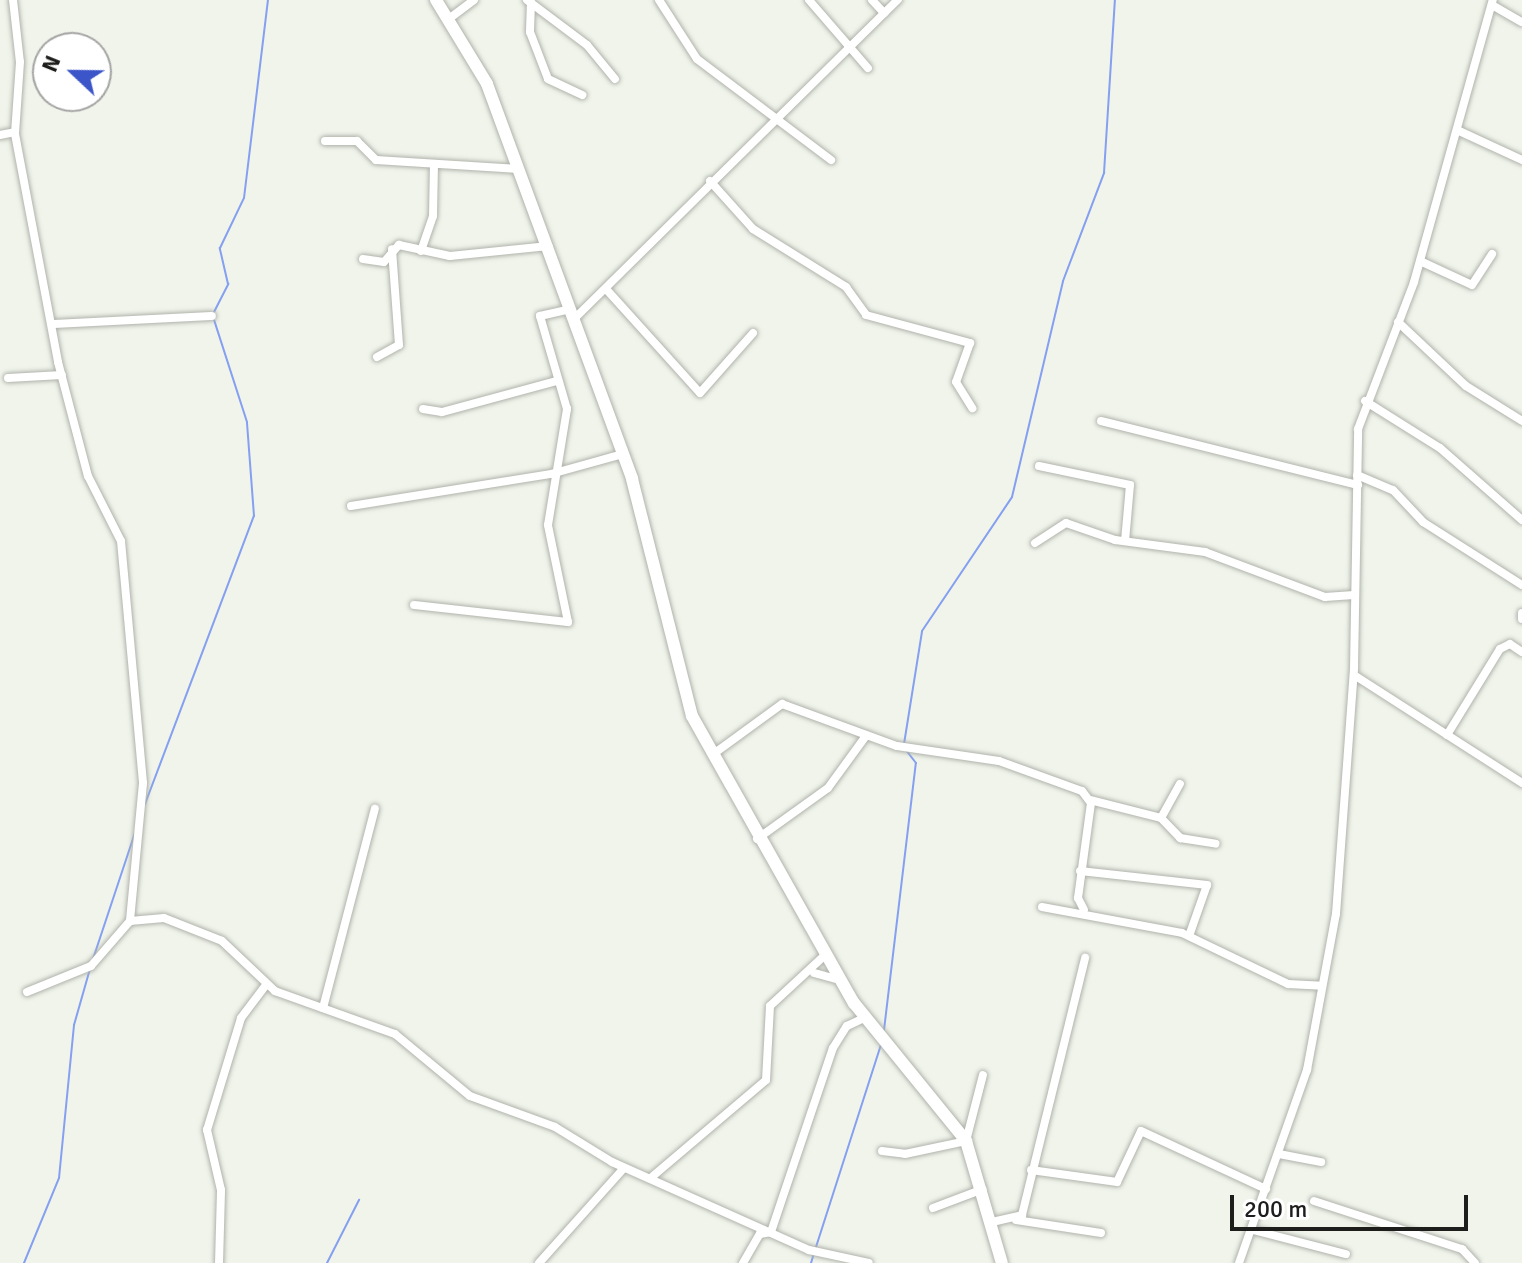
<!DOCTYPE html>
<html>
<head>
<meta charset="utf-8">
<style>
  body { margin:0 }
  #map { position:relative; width:1522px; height:1263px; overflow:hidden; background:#f0f4eb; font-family:Signika,sans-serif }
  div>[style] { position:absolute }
  .stream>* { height:2px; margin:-1px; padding:0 1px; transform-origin:1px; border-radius:1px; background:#859ff1 }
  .roads { filter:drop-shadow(0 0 2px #b0b3ab) drop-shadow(0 0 2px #b0b3ab) }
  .street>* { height:8px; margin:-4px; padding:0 4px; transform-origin:4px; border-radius:4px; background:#fff }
  .secondary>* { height:12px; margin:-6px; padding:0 6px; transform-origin:6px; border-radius:6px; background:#fff }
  span { translate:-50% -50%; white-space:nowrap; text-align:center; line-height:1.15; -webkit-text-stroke:6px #fff; paint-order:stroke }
  .north { position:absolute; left:32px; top:32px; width:80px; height:80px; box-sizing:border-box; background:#fff; border:2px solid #a5a5a4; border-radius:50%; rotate:292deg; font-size:22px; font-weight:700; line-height:32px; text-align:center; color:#1d1e1b }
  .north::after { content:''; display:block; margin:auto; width:28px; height:36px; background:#3c55c8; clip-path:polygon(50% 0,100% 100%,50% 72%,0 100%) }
  .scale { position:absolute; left:1230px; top:1195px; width:238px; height:36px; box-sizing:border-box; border:4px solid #1d1e1b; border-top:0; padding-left:10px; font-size:24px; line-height:28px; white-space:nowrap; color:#1d1e1b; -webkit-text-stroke:6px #fff; paint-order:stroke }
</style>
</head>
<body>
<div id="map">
  <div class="stream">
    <i style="left:213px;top:314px;width:34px;rotate:-63deg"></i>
    <i style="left:228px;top:284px;width:37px;rotate:-103deg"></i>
    <i style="left:220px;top:248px;width:55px;rotate:-64.4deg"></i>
    <i style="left:244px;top:198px;width:199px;rotate:-83.1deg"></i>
    <i style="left:904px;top:744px;width:114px;rotate:-80.9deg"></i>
    <i style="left:922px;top:631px;width:161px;rotate:-56.1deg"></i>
    <i style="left:1012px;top:497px;width:222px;rotate:-76.7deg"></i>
    <i style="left:1063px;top:281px;width:116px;rotate:-69.2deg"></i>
    <i style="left:1104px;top:173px;width:173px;rotate:-86.4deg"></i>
    <i style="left:145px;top:804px;width:308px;rotate:-69.3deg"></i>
    <i style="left:254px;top:516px;width:94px;rotate:-94.3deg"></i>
    <i style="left:247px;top:422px;width:107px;rotate:-107.9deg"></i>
    <i style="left:93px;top:959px;width:133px;rotate:-71.6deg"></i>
    <i style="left:884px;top:1030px;width:269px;rotate:-83.2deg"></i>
    <i style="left:916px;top:763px;width:16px;rotate:-128deg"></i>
    <i style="left:816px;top:1247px;width:213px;rotate:-72.2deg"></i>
    <i style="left:24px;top:1263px;width:92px;rotate:-67.6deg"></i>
    <i style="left:59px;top:1178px;width:154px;rotate:-84.4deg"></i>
    <i style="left:74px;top:1025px;width:58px;rotate:-74.1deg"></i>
    <i style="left:327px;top:1263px;width:71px;rotate:-63.1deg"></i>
    <i style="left:811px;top:1263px;width:10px;rotate:-73deg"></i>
  </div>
  <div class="roads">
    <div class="street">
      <i style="left:13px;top:0;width:62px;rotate:83.6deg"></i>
      <i style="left:20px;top:62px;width:72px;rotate:94deg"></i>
      <i style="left:15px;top:134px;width:232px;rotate:79.3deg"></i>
      <i style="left:58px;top:362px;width:118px;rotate:75.3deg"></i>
      <i style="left:88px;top:476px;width:73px;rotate:63.1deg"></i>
      <i style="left:121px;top:541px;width:243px;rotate:84.8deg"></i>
      <i style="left:143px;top:783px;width:139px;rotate:95.4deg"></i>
      <i style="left:527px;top:0;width:75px;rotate:36.9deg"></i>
      <i style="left:587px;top:45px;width:44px;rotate:50.5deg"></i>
      <i style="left:659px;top:0;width:70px;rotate:57.2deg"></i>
      <i style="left:697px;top:59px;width:168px;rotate:37deg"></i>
      <i style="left:809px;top:0;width:90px;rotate:49.1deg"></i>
      <i style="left:872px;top:0;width:18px;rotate:47deg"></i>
      <i style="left:531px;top:2px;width:30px;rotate:92deg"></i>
      <i style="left:530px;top:32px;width:50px;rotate:69deg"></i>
      <i style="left:548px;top:79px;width:38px;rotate:25deg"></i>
      <i style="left:1492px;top:5px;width:34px;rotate:30deg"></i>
      <i style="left:450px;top:18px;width:30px;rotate:-37deg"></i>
      <i style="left:1457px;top:130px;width:72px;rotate:24.8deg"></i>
      <i style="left:0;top:135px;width:15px;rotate:-11deg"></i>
      <i style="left:325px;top:141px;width:32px"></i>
      <i style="left:357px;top:141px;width:27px;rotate:45deg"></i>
      <i style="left:376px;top:160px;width:143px;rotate:3.6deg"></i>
      <i style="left:710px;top:181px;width:64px;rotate:48.1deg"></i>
      <i style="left:753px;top:229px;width:110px;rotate:31.9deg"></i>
      <i style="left:846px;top:287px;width:34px;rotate:54deg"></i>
      <i style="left:866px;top:315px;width:108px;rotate:15.1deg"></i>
      <i style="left:970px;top:343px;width:41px;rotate:109.7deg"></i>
      <i style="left:956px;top:382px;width:31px;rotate:58deg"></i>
      <i style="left:421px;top:251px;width:37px;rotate:-71deg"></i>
      <i style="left:433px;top:216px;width:52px;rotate:-88.9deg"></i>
      <i style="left:363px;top:259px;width:21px;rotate:8deg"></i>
      <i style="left:384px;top:262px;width:23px;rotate:-49deg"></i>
      <i style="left:399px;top:245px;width:52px;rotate:12.2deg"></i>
      <i style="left:450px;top:256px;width:99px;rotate:-5.8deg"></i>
      <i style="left:1420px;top:261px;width:57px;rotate:24.8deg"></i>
      <i style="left:1472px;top:285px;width:37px;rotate:-57deg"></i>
      <i style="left:606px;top:289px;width:140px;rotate:47.9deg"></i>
      <i style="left:700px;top:393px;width:80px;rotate:-48.5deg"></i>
      <i style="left:574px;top:319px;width:455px;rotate:-44.6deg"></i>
      <i style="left:1398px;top:322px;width:93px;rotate:43.3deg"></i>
      <i style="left:1466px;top:386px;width:66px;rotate:32deg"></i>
      <i style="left:53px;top:324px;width:159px;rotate:-2.9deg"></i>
      <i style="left:377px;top:357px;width:25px;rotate:-29deg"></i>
      <i style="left:399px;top:345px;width:96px;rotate:-94.2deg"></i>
      <i style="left:8px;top:378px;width:54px;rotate:-3.2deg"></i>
      <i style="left:1365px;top:401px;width:89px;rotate:32.1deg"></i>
      <i style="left:1440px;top:448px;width:109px;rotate:41.3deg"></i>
      <i style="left:423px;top:409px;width:19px;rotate:9deg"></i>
      <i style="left:442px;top:412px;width:119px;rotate:-15.1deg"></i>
      <i style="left:1101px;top:421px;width:265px;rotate:14deg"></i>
      <i style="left:1039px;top:466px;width:93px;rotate:11.8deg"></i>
      <i style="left:1130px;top:485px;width:56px;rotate:95.1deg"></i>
      <i style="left:1357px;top:475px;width:39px;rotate:23deg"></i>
      <i style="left:1393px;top:490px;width:44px;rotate:46.8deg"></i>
      <i style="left:1423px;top:522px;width:117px;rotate:32.5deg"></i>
      <i style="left:351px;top:506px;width:203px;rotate:-9.1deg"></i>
      <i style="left:551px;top:474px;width:75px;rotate:-15.5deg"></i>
      <i style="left:1035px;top:543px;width:37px;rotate:-33deg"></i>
      <i style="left:1066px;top:523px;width:52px;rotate:19.1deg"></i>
      <i style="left:1115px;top:540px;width:91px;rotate:7.6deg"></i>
      <i style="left:1205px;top:552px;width:128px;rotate:20.6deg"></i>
      <i style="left:1325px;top:597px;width:29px;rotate:-4deg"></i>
      <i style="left:414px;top:605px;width:155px;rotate:6.3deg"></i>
      <i style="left:568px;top:622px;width:99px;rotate:-101.7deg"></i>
      <i style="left:548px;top:525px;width:118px;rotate:-80.7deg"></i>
      <i style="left:567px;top:409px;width:97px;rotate:-106.2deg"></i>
      <i style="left:540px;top:316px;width:31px;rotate:-13deg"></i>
      <i style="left:1522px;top:613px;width:6px;rotate:90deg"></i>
      <i style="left:1354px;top:675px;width:200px;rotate:32.7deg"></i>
      <i style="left:1447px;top:735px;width:101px;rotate:-58.4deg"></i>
      <i style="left:1500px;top:649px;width:11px;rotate:-27deg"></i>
      <i style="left:1510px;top:644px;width:14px;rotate:34deg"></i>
      <i style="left:712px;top:755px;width:87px;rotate:-36.1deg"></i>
      <i style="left:782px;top:704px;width:122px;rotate:20.1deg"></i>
      <i style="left:897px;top:746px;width:103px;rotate:8.4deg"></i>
      <i style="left:999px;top:761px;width:88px;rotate:19.9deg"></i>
      <i style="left:1082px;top:791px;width:15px;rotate:53deg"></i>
      <i style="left:1091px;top:803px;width:96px;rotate:97.8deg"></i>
      <i style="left:1078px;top:898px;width:13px;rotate:63deg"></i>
      <i style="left:1090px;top:800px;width:73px;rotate:14.2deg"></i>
      <i style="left:1161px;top:818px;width:28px;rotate:46deg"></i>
      <i style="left:1180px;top:838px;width:36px;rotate:9deg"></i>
      <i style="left:1161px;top:818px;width:39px;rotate:-61deg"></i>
      <i style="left:757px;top:839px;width:87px;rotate:-35.7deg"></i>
      <i style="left:828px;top:788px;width:63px;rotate:-54deg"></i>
      <i style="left:1080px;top:871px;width:128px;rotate:6.3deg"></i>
      <i style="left:1207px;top:885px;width:54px;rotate:109.4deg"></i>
      <i style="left:1042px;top:907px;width:142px;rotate:10.5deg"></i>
      <i style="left:1182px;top:933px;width:118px;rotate:25.7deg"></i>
      <i style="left:1288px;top:984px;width:34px;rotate:3deg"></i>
      <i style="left:814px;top:973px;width:27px;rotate:15deg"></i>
      <i style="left:27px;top:992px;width:69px;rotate:-22.1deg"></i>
      <i style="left:91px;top:966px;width:60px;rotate:-49.1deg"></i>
      <i style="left:130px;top:921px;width:34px;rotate:-5deg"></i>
      <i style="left:164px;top:918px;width:62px;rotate:21.6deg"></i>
      <i style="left:222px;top:941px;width:73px;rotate:43.3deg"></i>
      <i style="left:275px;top:991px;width:127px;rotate:19.7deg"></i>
      <i style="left:395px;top:1034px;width:97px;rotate:39.6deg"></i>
      <i style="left:470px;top:1096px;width:90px;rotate:20deg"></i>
      <i style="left:555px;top:1127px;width:67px;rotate:31.6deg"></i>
      <i style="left:612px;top:1162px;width:216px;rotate:24.1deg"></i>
      <i style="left:809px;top:1250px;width:61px;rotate:12.2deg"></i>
      <i style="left:323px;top:1008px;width:206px;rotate:-75.4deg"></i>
      <i style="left:882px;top:1151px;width:23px;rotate:7deg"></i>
      <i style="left:905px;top:1154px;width:62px;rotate:-12deg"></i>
      <i style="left:966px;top:1141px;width:68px;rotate:-75.6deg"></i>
      <i style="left:1279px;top:1154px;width:43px;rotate:10.8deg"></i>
      <i style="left:1031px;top:1170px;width:87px;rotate:7.9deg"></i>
      <i style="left:1117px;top:1182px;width:56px;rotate:-64.8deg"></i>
      <i style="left:1141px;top:1131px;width:138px;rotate:24.9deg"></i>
      <i style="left:653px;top:1176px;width:148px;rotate:-40.3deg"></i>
      <i style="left:766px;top:1080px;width:74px;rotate:-86.9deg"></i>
      <i style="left:770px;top:1006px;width:75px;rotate:-42.8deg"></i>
      <i style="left:1314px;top:1201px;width:156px;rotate:18deg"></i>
      <i style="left:1462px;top:1249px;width:19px;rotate:47deg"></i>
      <i style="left:933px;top:1208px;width:53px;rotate:-20.8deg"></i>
      <i style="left:1016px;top:1220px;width:86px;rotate:8.7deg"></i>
      <i style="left:992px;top:1222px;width:31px;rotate:-13deg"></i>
      <i style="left:1022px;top:1215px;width:265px;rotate:-76.2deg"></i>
      <i style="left:1253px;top:1230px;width:96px;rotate:14.5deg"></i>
      <i style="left:219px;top:1263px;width:73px;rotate:-88.4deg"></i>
      <i style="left:221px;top:1190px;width:62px;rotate:-103.1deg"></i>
      <i style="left:207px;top:1130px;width:117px;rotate:-73.1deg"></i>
      <i style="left:241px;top:1018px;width:40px;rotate:-53deg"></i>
      <i style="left:539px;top:1263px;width:127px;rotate:-48.2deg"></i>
      <i style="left:743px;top:1263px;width:34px;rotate:-60deg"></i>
      <i style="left:760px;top:1234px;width:11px;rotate:-10deg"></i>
      <i style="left:771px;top:1232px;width:194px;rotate:-71.4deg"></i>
      <i style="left:833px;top:1048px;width:26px;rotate:-58deg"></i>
      <i style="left:847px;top:1026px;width:19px;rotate:-25deg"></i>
      <i style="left:1239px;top:1263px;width:205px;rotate:-70.6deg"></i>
      <i style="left:1307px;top:1070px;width:159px;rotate:-79.5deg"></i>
      <i style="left:1336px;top:914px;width:247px;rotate:-85.8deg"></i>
      <i style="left:1354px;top:668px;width:239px;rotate:-89deg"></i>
      <i style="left:1358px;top:429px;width:157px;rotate:-69.1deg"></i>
      <i style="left:1414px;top:282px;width:293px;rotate:-74.4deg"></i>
    </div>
    <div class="secondary">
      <i style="left:436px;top:0;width:98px;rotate:58.7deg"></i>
      <i style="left:487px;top:84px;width:421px;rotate:69.8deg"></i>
      <i style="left:632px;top:479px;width:244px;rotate:75.8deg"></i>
      <i style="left:692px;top:716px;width:330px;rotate:60.6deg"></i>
      <i style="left:854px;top:1003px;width:178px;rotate:50.9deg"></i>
      <i style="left:966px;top:1141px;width:127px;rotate:73.6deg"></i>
    </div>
  </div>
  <div class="north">N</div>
  <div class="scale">200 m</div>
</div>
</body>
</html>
